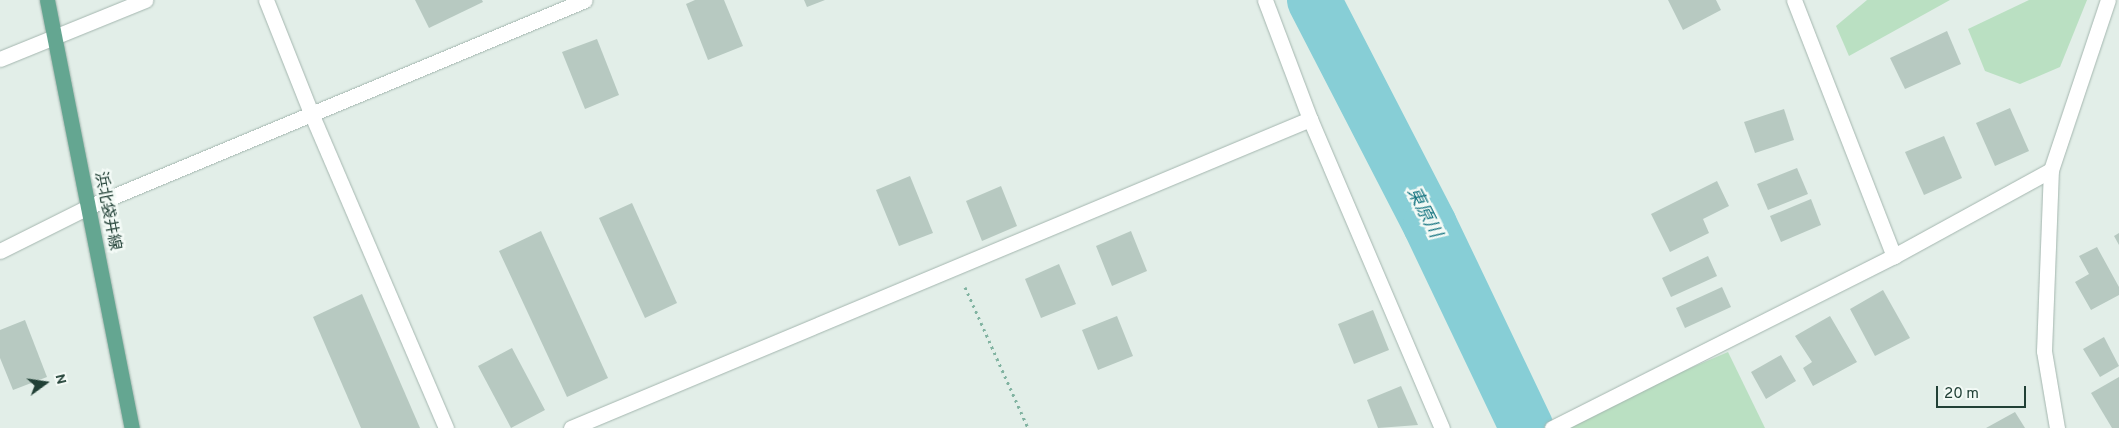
<!DOCTYPE html>
<html>
<head>
<meta charset="utf-8">
<style>
  body { margin:0 }
  #map { position:relative; width:2119px; height:428px; overflow:hidden; background:#e2eee8; font-family:Overpass,"Noto Sans JP",sans-serif }
  div>[style] { position:absolute }
  .green>* { inset:0; background:#bae0c2 }
  .river>* { height:54px; margin:-27px; padding:0 27px; transform-origin:27px; border-radius:27px; background:#87ced6 }
  .building>* { inset:0; background:#b7c9c1 }
  .path>* { height:3px; margin-top:-1.5px; transform-origin:0; background:repeating-linear-gradient(90deg,#81b3a1 0 2.5px,transparent 0 6.5px) }
  .roads { filter:drop-shadow(0 0 1px #a4b6af) drop-shadow(0 0 1px #a4b6af) }
  .minor>* { height:15px; margin:-7.5px; padding:0 7.5px; transform-origin:7.5px; border-radius:7.5px; background:#fff }
  .tertiary>* { height:15px; margin:-7.5px; padding:0 7.5px; transform-origin:7.5px; border-radius:7.5px; background:#fff }
  .primary>* { height:15px; margin:-7.5px; padding:0 7.5px; transform-origin:7.5px; border-radius:7.5px; background:#64a691 }
  span { translate:-50% -50%; white-space:nowrap; text-align:center; line-height:1.15; -webkit-text-stroke:5px #f3faf6; paint-order:stroke }
  .street-label { font-size:16px; color:#214036 }
  .water-label { font-size:18px; color:#167581; font-style:italic }
  .north { position:absolute; left:20px; top:358px; width:50px; height:50px; -webkit-text-stroke:4px #f3faf6; paint-order:stroke; rotate:76deg; font-size:14px; font-weight:700; line-height:20px; text-align:center; color:#214036 }
  .north::after { content:''; display:block; margin:auto; width:18px; height:22px; background:#214036; clip-path:polygon(50% 0,100% 100%,50% 72%,0 100%) }
  .scale { position:absolute; left:1936px; top:386px; width:90px; height:22px; box-sizing:border-box; border:2px solid #214036; border-top:0; padding-left:6px; font-size:15px; line-height:18px; white-space:nowrap; color:#214036; -webkit-text-stroke:4px #f3faf6; paint-order:stroke }
</style>
</head>
<body>
<div id="map">
  <div class="green">
    <i style="clip-path:polygon(1867px 0,1950px 0,1849px 56px,1836px 26px)"></i>
    <i style="clip-path:polygon(2029px 0,2087px 0,2060px 67px,2020px 84px,1985px 71px,1968px 29px)"></i>
    <i style="clip-path:polygon(1728px 352px,1765px 428px,1563px 428px,1561px 423px)"></i>
  </div>
  <div class="river">
    <i style="left:1314px;top:0;width:253px;rotate:62.7deg"></i>
    <i style="left:1430px;top:225px;width:225px;rotate:64.5deg"></i>
  </div>
  <div class="building">
    <i style="clip-path:polygon(415px 0,482px 0,483px 2px,429px 28px)"></i>
    <i style="clip-path:polygon(695px 0,724px 0,743px 46px,708px 60px,686px 4px)"></i>
    <i style="clip-path:polygon(804px 0,825px 0,807px 7px)"></i>
    <i style="clip-path:polygon(1668px 0,1716px 0,1721px 10px,1683px 30px)"></i>
    <i style="clip-path:polygon(1947px 31px,1961px 64px,1905px 89px,1890px 58px)"></i>
    <i style="clip-path:polygon(597px 39px,619px 95px,585px 109px,562px 52px)"></i>
    <i style="clip-path:polygon(2010px 108px,2029px 151px,1995px 166px,1976px 123px)"></i>
    <i style="clip-path:polygon(1784px 109px,1794px 140px,1755px 153px,1744px 122px)"></i>
    <i style="clip-path:polygon(1944px 136px,1962px 178px,1924px 195px,1905px 152px)"></i>
    <i style="clip-path:polygon(1797px 168px,1808px 194px,1768px 210px,1757px 184px)"></i>
    <i style="clip-path:polygon(910px 176px,933px 233px,899px 246px,876px 190px)"></i>
    <i style="clip-path:polygon(1717px 181px,1729px 206px,1703px 219px,1709px 233px,1670px 252px,1651px 214px)"></i>
    <i style="clip-path:polygon(1001px 186px,1017px 226px,982px 241px,966px 201px)"></i>
    <i style="clip-path:polygon(1811px 199px,1821px 225px,1781px 242px,1770px 216px)"></i>
    <i style="clip-path:polygon(632px 203px,677px 303px,645px 318px,599px 218px)"></i>
    <i style="clip-path:polygon(541px 231px,608px 378px,567px 397px,499px 251px)"></i>
    <i style="clip-path:polygon(1131px 231px,1147px 271px,1112px 286px,1096px 246px)"></i>
    <i style="clip-path:polygon(2119px 233px,2119px 245px,2114px 236px)"></i>
    <i style="clip-path:polygon(2097px 247px,2119px 287px,2119px 295px,2091px 310px,2075px 282px,2089px 274px,2079px 256px)"></i>
    <i style="clip-path:polygon(1708px 256px,1717px 276px,1671px 297px,1662px 278px)"></i>
    <i style="clip-path:polygon(1059px 264px,1076px 304px,1041px 318px,1025px 279px)"></i>
    <i style="clip-path:polygon(1722px 287px,1731px 307px,1685px 328px,1676px 308px)"></i>
    <i style="clip-path:polygon(1883px 290px,1910px 338px,1875px 356px,1850px 309px)"></i>
    <i style="clip-path:polygon(362px 294px,420px 428px,361px 428px,313px 317px)"></i>
    <i style="clip-path:polygon(1373px 310px,1389px 350px,1354px 364px,1338px 324px)"></i>
    <i style="clip-path:polygon(1117px 316px,1133px 356px,1098px 370px,1082px 330px)"></i>
    <i style="clip-path:polygon(1830px 316px,1857px 362px,1813px 386px,1803px 368px,1812px 362px,1795px 336px)"></i>
    <i style="clip-path:polygon(25px 320px,47px 377px,13px 390px,0 358px,0 330px)"></i>
    <i style="clip-path:polygon(2104px 337px,2119px 366px,2100px 377px,2083px 349px)"></i>
    <i style="clip-path:polygon(512px 348px,545px 410px,511px 428px,478px 366px)"></i>
    <i style="clip-path:polygon(1781px 355px,1796px 381px,1766px 399px,1751px 372px)"></i>
    <i style="clip-path:polygon(2119px 377px,2119px 428px,2112px 428px,2091px 393px)"></i>
    <i style="clip-path:polygon(1401px 386px,1418px 425px,1378px 428px,1367px 400px)"></i>
    <i style="clip-path:polygon(2015px 412px,2025px 428px,1986px 428px)"></i>
  </div>
  <div class="path">
    <i style="left:965px;top:287px;width:154px;rotate:65.9deg"></i>
  </div>
  <div class="roads">
    <div class="minor">
      <i style="left:266px;top:0;width:122px;rotate:68.3deg"></i>
      <i style="left:311px;top:113px;width:343px;rotate:66.8deg"></i>
      <i style="left:1265px;top:0;width:127px;rotate:69.3deg"></i>
      <i style="left:1310px;top:119px;width:336px;rotate:66.9deg"></i>
      <i style="left:1794px;top:0;width:275px;rotate:68.7deg"></i>
      <i style="left:0;top:59px;width:157px;rotate:-22.1deg"></i>
      <i style="left:571px;top:428px;width:801px;rotate:-22.69deg"></i>
      <i style="left:1552px;top:428px;width:383px;rotate:-26.7deg"></i>
      <i style="left:1894px;top:256px;width:179px;rotate:-28.7deg"></i>
    </div>
    <div class="tertiary">
      <i style="left:0;top:251px;width:98px;rotate:-26.6deg"></i>
      <i style="left:88px;top:207px;width:538px;rotate:-22.61deg"></i>
      <i style="left:2057px;top:428px;width:78px;rotate:-99.6deg"></i>
      <i style="left:2044px;top:351px;width:181px;rotate:-87.8deg"></i>
      <i style="left:2051px;top:170px;width:179px;rotate:-71.5deg"></i>
    </div>
    <div class="primary">
      <i style="left:47px;top:0;width:436px;rotate:78.8deg"></i>
    </div>
  </div>
  <div class="street-label">
    <span style="left:107px;top:211px;rotate:79deg">浜北袋井線</span>
  </div>
  <div class="water-label">
    <span style="left:1423px;top:213px;rotate:63deg">東原川</span>
  </div>
  <div class="north">N</div>
  <div class="scale">20 m</div>
</div>
</body>
</html>
